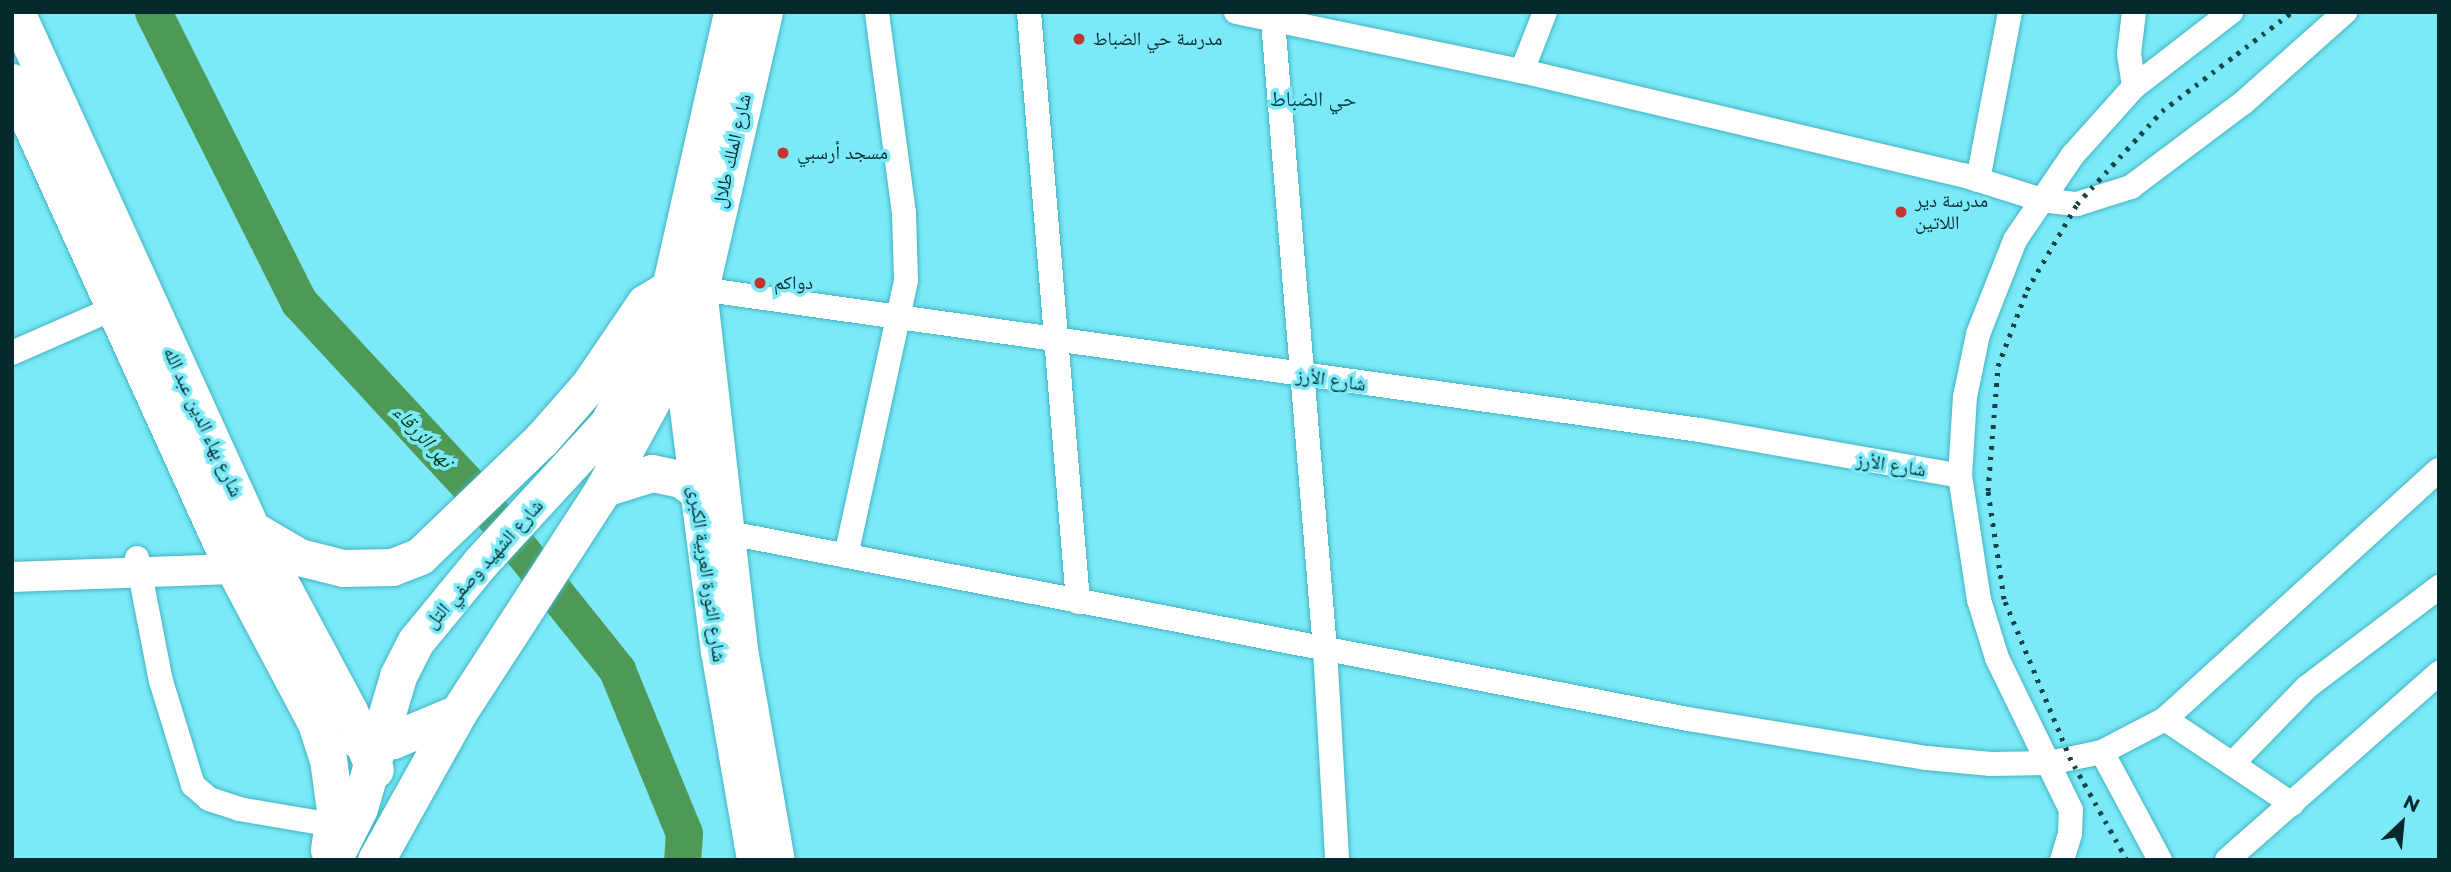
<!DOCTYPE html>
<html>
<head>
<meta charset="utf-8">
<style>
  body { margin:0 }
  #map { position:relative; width:2451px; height:872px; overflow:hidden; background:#7be9f7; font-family:Montserrat,"Noto Naskh Arabic",sans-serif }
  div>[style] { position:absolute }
  .river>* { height:37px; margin:-18.5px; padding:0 18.5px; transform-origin:18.5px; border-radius:18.5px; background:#4f9957 }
  .roads { filter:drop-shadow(0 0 2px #41b4c2) drop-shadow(0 0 2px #41b4c2) }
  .minor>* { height:24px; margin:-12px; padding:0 12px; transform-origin:12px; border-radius:12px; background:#fff }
  .tertiary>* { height:30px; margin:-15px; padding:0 15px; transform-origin:15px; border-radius:15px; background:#fff }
  .secondary>* { height:33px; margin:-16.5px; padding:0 16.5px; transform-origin:16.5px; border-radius:16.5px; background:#fff }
  .primary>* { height:37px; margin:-18.5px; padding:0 18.5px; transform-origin:18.5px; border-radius:18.5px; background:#fff }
  .rail>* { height:5px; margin-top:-2.5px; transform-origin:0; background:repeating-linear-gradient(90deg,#144449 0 3.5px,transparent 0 10.5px) }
  .dots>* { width:19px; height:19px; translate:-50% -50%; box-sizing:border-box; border:4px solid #7be9f7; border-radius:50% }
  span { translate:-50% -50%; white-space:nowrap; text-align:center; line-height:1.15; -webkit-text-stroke:7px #7be9f7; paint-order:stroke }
  .poi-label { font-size:19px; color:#042a2e }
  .left { translate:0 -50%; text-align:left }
  .street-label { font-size:19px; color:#042a2e }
  .neighbourhood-label { font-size:21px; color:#00454c }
  .water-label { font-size:21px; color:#084014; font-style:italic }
  .frame { position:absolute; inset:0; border:14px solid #042a2e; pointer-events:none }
  .north { position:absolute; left:2367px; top:788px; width:70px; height:70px; -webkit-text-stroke:5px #7be9f7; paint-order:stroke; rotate:26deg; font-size:19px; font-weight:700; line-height:28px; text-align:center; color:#042a2e }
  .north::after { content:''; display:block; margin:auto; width:24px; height:32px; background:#042a2e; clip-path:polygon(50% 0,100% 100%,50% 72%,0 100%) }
</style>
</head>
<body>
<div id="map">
  <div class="river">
    <i style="left:153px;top:12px;width:325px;rotate:63.3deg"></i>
    <i style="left:299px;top:302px;width:256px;rotate:47.2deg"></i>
    <i style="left:473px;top:490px;width:231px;rotate:51.3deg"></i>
    <i style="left:617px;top:670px;width:176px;rotate:67.7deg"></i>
    <i style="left:684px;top:833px;width:27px;rotate:94deg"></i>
  </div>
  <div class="roads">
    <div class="minor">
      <i style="left:1029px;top:12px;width:592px;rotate:85.25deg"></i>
      <i style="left:1236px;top:12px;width:292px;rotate:11.7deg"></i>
      <i style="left:1522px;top:71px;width:453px;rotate:13.3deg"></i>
      <i style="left:1963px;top:175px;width:83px;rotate:17.6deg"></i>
      <i style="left:2042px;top:200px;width:35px;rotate:7deg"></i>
      <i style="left:2077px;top:204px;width:57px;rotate:-17.5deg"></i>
      <i style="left:2131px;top:187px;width:140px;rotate:-36.9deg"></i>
      <i style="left:2243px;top:103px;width:137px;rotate:-41.7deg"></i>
      <i style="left:2134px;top:12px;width:42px;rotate:96.8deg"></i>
      <i style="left:2129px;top:54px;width:33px;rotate:81deg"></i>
      <i style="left:1273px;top:21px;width:630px;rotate:85.27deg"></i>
      <i style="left:1325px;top:649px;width:211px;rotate:86.7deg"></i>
      <i style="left:1522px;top:71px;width:63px;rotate:-68.7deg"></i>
      <i style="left:1978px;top:180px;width:171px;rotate:-79.2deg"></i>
      <i style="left:700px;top:289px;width:1010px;rotate:8.03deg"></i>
      <i style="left:1700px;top:430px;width:264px;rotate:10deg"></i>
      <i style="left:12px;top:353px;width:109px;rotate:-23.7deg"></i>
      <i style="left:729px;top:533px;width:977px;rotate:10.98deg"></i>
      <i style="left:1688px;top:719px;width:242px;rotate:9.3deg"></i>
      <i style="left:1927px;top:758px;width:64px;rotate:5.4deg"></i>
      <i style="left:1991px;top:764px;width:58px;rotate:-1deg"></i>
      <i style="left:2049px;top:763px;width:54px;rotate:-11.7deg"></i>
      <i style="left:2102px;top:752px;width:71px;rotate:-27.6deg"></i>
      <i style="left:2165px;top:719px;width:370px;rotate:-42.3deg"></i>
      <i style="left:846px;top:556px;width:282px;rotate:-77.7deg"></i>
      <i style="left:906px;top:280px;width:67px;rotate:-91.7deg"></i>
      <i style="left:904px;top:213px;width:203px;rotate:-97.7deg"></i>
      <i style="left:137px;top:558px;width:125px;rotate:79deg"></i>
      <i style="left:161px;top:681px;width:109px;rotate:72.9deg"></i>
      <i style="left:193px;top:785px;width:21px;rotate:41deg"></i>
      <i style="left:209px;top:799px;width:32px;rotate:18deg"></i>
      <i style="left:239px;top:809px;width:95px;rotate:9.7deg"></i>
      <i style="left:2165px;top:719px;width:153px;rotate:33.8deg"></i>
      <i style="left:2102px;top:752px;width:123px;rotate:61.8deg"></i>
      <i style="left:2232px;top:764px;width:107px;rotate:-45.8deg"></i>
      <i style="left:2307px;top:687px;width:166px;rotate:-37.1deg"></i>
      <i style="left:2062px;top:860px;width:27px;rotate:-73deg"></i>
      <i style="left:2070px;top:834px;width:24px;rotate:-88deg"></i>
      <i style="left:2071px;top:810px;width:169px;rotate:-116deg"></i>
      <i style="left:1997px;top:658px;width:61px;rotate:-107.2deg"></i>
      <i style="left:1979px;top:600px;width:125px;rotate:-98.7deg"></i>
      <i style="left:1960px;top:476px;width:79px;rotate:-86.4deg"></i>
      <i style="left:1965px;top:397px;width:64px;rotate:-78.3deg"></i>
      <i style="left:1978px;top:334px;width:101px;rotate:-68.5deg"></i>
      <i style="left:2015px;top:240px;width:102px;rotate:-55.8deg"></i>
      <i style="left:2072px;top:156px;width:93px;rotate:-48.1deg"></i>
      <i style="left:2134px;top:87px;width:123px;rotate:-37.7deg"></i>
      <i style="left:2227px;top:860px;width:283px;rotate:-41.4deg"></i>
    </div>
    <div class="tertiary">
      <i style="left:12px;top:577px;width:221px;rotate:-2.1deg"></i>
    </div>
    <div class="secondary">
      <i style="left:700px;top:289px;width:362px;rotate:83.5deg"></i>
      <i style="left:741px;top:649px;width:214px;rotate:80.1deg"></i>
      <i style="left:677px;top:339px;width:315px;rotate:82.7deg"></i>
      <i style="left:717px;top:651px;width:212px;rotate:80.2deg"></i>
    </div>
    <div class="primary">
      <i style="left:16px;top:12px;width:569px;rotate:65.51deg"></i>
      <i style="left:252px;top:530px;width:205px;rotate:61.8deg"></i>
      <i style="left:349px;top:711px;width:64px;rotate:66.2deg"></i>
      <i style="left:12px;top:82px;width:515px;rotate:65.57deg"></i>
      <i style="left:225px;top:551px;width:195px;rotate:62.1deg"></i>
      <i style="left:316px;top:723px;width:38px;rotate:72deg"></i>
      <i style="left:328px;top:759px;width:52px;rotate:82.3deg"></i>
      <i style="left:335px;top:811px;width:39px;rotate:99deg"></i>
      <i style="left:604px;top:488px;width:50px;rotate:-17.4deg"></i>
      <i style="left:652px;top:473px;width:30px;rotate:12deg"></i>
      <i style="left:681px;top:479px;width:19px;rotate:36deg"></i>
      <i style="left:253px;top:530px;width:53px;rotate:30.4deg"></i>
      <i style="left:299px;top:557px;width:45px;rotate:14deg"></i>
      <i style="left:343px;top:568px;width:49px;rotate:-1.2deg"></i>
      <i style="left:392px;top:567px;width:30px;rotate:-21deg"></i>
      <i style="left:420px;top:556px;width:168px;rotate:-43.8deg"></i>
      <i style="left:541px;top:440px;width:74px;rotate:-48.8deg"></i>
      <i style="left:590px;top:384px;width:98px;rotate:-55.8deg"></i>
      <i style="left:645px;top:303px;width:29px;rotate:-31deg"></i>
      <i style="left:357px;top:739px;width:36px;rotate:2deg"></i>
      <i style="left:393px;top:740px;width:70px;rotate:-22.6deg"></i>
      <i style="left:333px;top:860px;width:58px;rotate:-63.4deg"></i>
      <i style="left:359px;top:808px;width:138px;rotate:-73.5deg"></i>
      <i style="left:398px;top:676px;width:39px;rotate:-63deg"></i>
      <i style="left:416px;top:641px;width:101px;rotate:-50.6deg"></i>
      <i style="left:480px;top:563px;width:188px;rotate:-47.4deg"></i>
      <i style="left:607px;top:425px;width:78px;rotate:-60.8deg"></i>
      <i style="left:645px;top:357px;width:73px;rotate:-70.1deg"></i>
      <i style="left:670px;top:288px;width:283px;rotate:-77.3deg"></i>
      <i style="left:376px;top:860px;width:168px;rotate:-60.8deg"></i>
      <i style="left:458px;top:713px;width:268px;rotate:-57deg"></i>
      <i style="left:604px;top:488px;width:154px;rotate:-61.3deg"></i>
      <i style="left:678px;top:353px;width:68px;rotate:-71deg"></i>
      <i style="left:700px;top:289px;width:284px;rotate:-77deg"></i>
    </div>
  </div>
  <div class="rail">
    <i style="left:2127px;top:860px;width:115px;rotate:-119.2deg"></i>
    <i style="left:2071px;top:760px;width:174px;rotate:-112.6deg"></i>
    <i style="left:2004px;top:599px;width:109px;rotate:-98.4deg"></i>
    <i style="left:1988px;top:491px;width:125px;rotate:-85.4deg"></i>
    <i style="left:1998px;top:366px;width:81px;rotate:-69.1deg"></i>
    <i style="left:2027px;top:290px;width:99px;rotate:-59.8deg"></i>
    <i style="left:2077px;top:204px;width:126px;rotate:-47.6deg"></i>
    <i style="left:2162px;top:111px;width:163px;rotate:-37.3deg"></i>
  </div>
  <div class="dots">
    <i style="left:1079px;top:39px;background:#c33432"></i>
    <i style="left:783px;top:153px;background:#c33432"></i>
    <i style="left:1901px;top:212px;background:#c33432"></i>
    <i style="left:760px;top:283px;background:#c33432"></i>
  </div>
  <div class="poi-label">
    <span class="left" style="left:1093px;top:39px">مدرسة حي الضباط</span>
    <span class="left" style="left:797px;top:153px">مسجد أرسبي</span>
    <span class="left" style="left:1915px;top:212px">مدرسة دير<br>اللاتين</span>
    <span class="left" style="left:774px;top:283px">دواكم</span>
  </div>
  <div class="street-label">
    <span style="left:732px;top:151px;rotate:-77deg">شارع الملك طلال</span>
    <span style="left:1331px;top:380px;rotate:8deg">شارع الأرز</span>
    <span style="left:203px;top:422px;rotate:65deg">شارع بهاء الدين عبد الله</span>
    <span style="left:1891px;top:465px;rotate:9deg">شارع الأرز</span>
    <span style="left:484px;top:564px;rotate:-48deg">شارع الشهيد وصفي التل</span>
    <span style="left:707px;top:574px;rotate:82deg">شارع الثورة العربية الكبرى</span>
  </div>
  <div class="neighbourhood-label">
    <span style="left:1313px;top:99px">حي الضباط</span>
  </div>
  <div class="water-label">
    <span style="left:423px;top:436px;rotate:47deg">نهر الزرقاء</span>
  </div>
  <div class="frame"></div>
  <div class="north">N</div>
</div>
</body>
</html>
